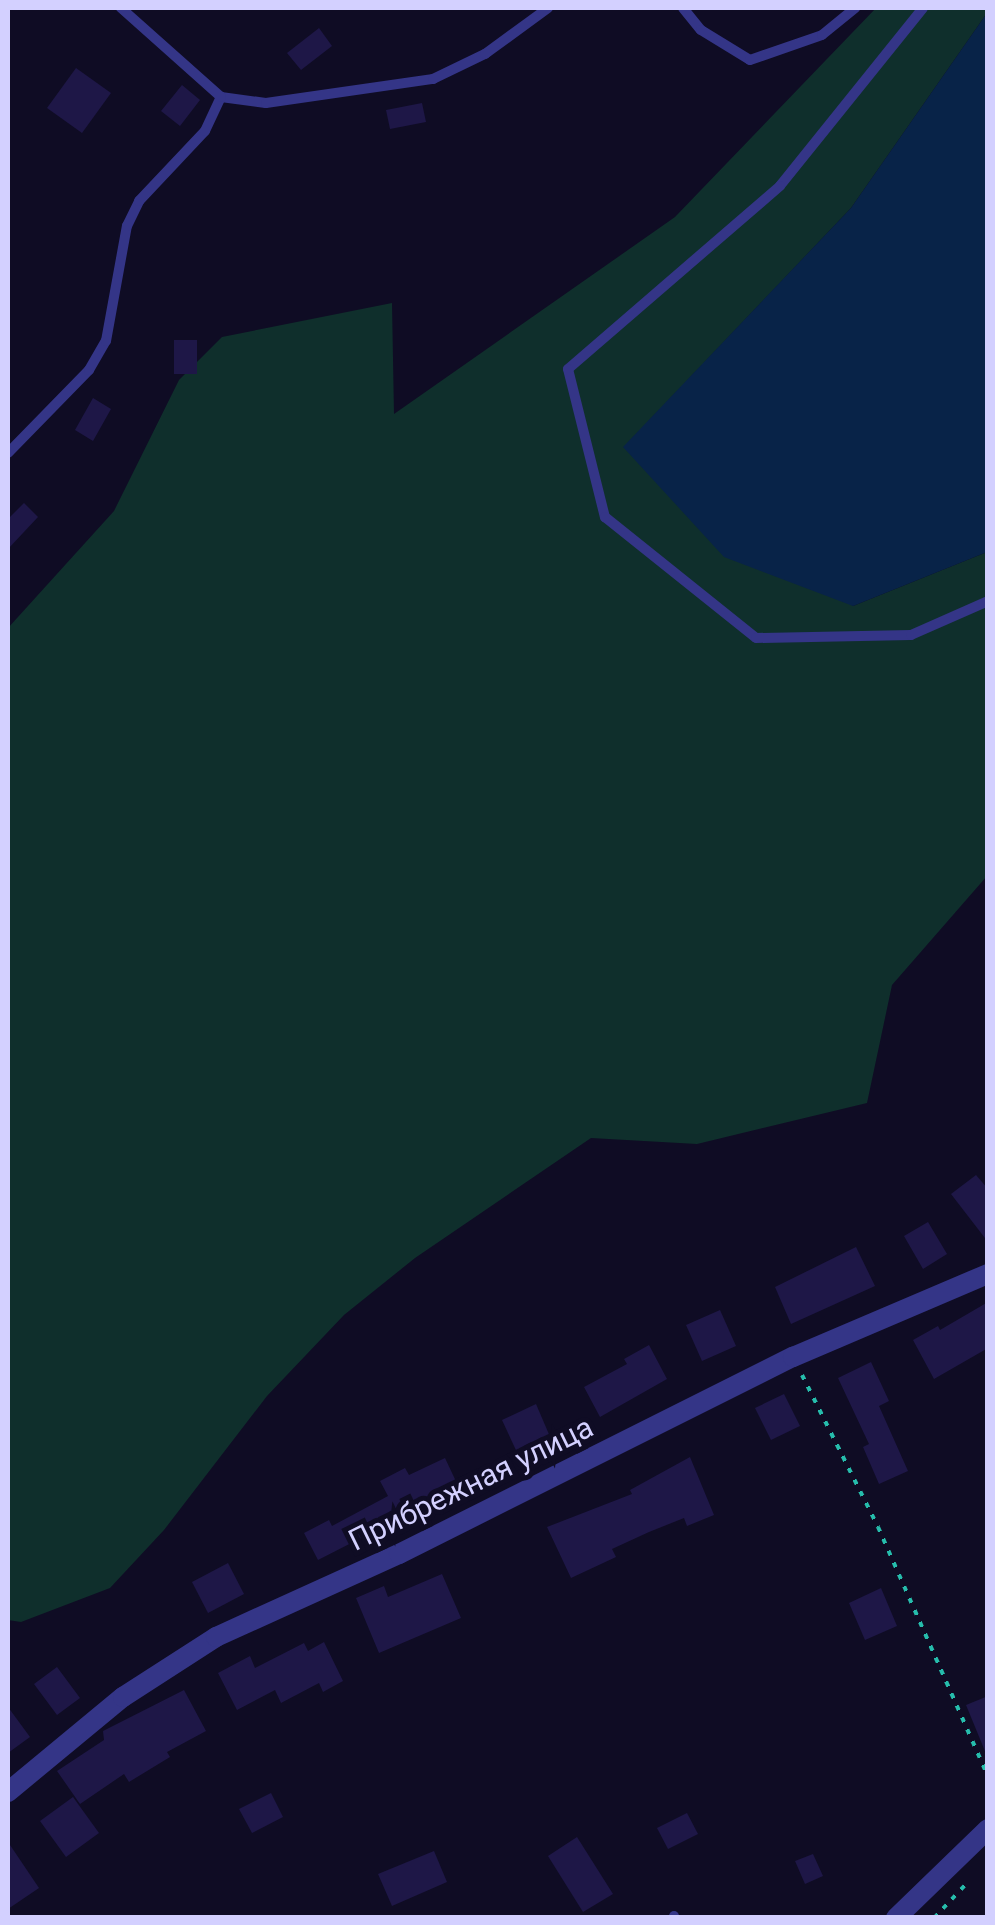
<!DOCTYPE html>
<html>
<head>
<meta charset="utf-8">
<style>
  body { margin:0 }
  #map { position:relative; width:995px; height:1925px; overflow:hidden; background:#0f0c24; font-family:Roboto,sans-serif }
  div>[style] { position:absolute }
  .green>* { inset:0; background:#0f2f2c }
  .water>* { inset:0; background:#082348 }
  .building>* { inset:0; background:#1e1747 }
  .path>* { height:4px; margin-top:-2px; transform-origin:0; background:repeating-linear-gradient(90deg,#26bdac 0 5px,transparent 0 13px) }
  .service>* { height:10px; margin:-5px; padding:0 5px; transform-origin:5px; border-radius:5px; background:#343587 }
  .minor>* { height:20px; margin:-10px; padding:0 10px; transform-origin:10px; border-radius:10px; background:#343587 }
  span { translate:-50% -50%; white-space:nowrap; text-align:center; line-height:1.15; -webkit-text-stroke:10px #0f0c24; paint-order:stroke }
  .street-label { font-size:30px; color:#d3d0ff }
  .frame { position:absolute; inset:0; border:10px solid #d3d0ff; pointer-events:none }
</style>
</head>
<body>
<div id="map">
  <div class="green">
    <i style="clip-path:polygon(876px 8px,987px 8px,987px 13px,851px 208px,624px 447px,853px 606px,987px 552px,987px 876px,892px 985px,867px 1103px,697px 1144px,591px 1138px,415px 1258px,344px 1315px,267px 1396px,164px 1530px,110px 1588px,21px 1622px,8px 1620px,8px 628px,114px 511px,179px 380px,222px 337px,392px 303px,394px 414px,675px 217px)"></i>
  </div>
  <div class="water">
    <i style="clip-path:polygon(987px 13px,987px 552px,853px 606px,724px 557px,623px 447px,851px 208px)"></i>
  </div>
  <div class="building">
    <i style="clip-path:polygon(319px 28px,332px 46px,301px 70px,287px 53px)"></i>
    <i style="clip-path:polygon(76px 68px,111px 93px,82px 133px,47px 108px)"></i>
    <i style="clip-path:polygon(182px 85px,200px 100px,180px 126px,161px 111px)"></i>
    <i style="clip-path:polygon(422px 103px,426px 122px,390px 129px,386px 110px)"></i>
    <i style="clip-path:polygon(174px 340px,197px 340px,197px 374px,174px 374px)"></i>
    <i style="clip-path:polygon(93px 398px,111px 409px,93px 441px,75px 430px)"></i>
    <i style="clip-path:polygon(24px 503px,38px 517px,8px 549px,8px 519px)"></i>
    <i style="clip-path:polygon(976px 1175px,988px 1189px,988px 1242px,951px 1194px)"></i>
    <i style="clip-path:polygon(928px 1222px,947px 1254px,923px 1269px,904px 1236px)"></i>
    <i style="clip-path:polygon(856px 1247px,875px 1286px,791px 1324px,775px 1287px)"></i>
    <i style="clip-path:polygon(988px 1302px,988px 1348px,934px 1379px,913px 1340px,938px 1326px,940px 1330px)"></i>
    <i style="clip-path:polygon(720px 1310px,736px 1346px,702px 1361px,686px 1325px)"></i>
    <i style="clip-path:polygon(649px 1345px,667px 1379px,600px 1417px,584px 1387px,627px 1364px,624px 1359px)"></i>
    <i style="clip-path:polygon(871px 1362px,889px 1401px,879px 1406px,908px 1471px,879px 1484px,863px 1447px,869px 1444px,838px 1378px)"></i>
    <i style="clip-path:polygon(784px 1394px,800px 1426px,771px 1440px,755px 1408px)"></i>
    <i style="clip-path:polygon(536px 1404px,554px 1446px,521px 1461px,502px 1420px)"></i>
    <i style="clip-path:polygon(690px 1457px,714px 1515px,687px 1526px,684px 1518px,649px 1532px,612px 1549px,616px 1557px,571px 1578px,547px 1527px,632px 1494px,630px 1490px)"></i>
    <i style="clip-path:polygon(445px 1458px,461px 1492px,440px 1502px,437px 1497px,390px 1521px,392px 1525px,366px 1539px,365px 1536px,318px 1560px,304px 1533px,329px 1520px,332px 1526px,388px 1496px,380px 1481px,405px 1468px,409px 1475px)"></i>
    <i style="clip-path:polygon(228px 1563px,244px 1594px,208px 1613px,192px 1582px)"></i>
    <i style="clip-path:polygon(442px 1574px,461px 1618px,379px 1653px,356px 1598px,384px 1586px,388px 1597px)"></i>
    <i style="clip-path:polygon(881px 1588px,897px 1626px,865px 1640px,849px 1603px)"></i>
    <i style="clip-path:polygon(324px 1642px,343px 1681px,323px 1692px,319px 1683px,281px 1703px,275px 1690px,237px 1710px,218px 1673px,250px 1656px,255px 1668px,304px 1643px,308px 1651px)"></i>
    <i style="clip-path:polygon(57px 1667px,80px 1698px,57px 1715px,34px 1684px)"></i>
    <i style="clip-path:polygon(184px 1690px,206px 1731px,167px 1752px,170px 1757px,129px 1782px,124px 1774px,80px 1804px,57px 1771px,104px 1740px,103px 1731px)"></i>
    <i style="clip-path:polygon(988px 1696px,988px 1756px,987px 1756px,966px 1705px)"></i>
    <i style="clip-path:polygon(8px 1707px,30px 1737px,8px 1753px)"></i>
    <i style="clip-path:polygon(271px 1793px,283px 1817px,252px 1833px,239px 1809px)"></i>
    <i style="clip-path:polygon(73px 1797px,99px 1833px,66px 1857px,40px 1821px)"></i>
    <i style="clip-path:polygon(687px 1813px,698px 1834px,668px 1849px,657px 1828px)"></i>
    <i style="clip-path:polygon(577px 1837px,613px 1894px,583px 1912px,548px 1856px)"></i>
    <i style="clip-path:polygon(8px 1842px,39px 1888px,8px 1909px)"></i>
    <i style="clip-path:polygon(434px 1851px,447px 1882px,392px 1906px,378px 1874px)"></i>
    <i style="clip-path:polygon(813px 1854px,823px 1876px,805px 1884px,795px 1861px)"></i>
  </div>
  <div class="path">
    <i style="left:802px;top:1375px;width:170px;rotate:63.4deg"></i>
    <i style="left:878px;top:1527px;width:272px;rotate:66.2deg"></i>
    <i style="left:934px;top:1918px;width:51px;rotate:-46.6deg"></i>
  </div>
  <div class="service">
    <i style="left:683px;top:8px;width:28px;rotate:51deg"></i>
    <i style="left:701px;top:30px;width:57px;rotate:31.5deg"></i>
    <i style="left:750px;top:60px;width:76px;rotate:-19.1deg"></i>
    <i style="left:822px;top:35px;width:43px;rotate:-39.3deg"></i>
    <i style="left:923px;top:8px;width:228px;rotate:128.8deg"></i>
    <i style="left:780px;top:186px;width:280px;rotate:139.2deg"></i>
    <i style="left:568px;top:369px;width:153px;rotate:76deg"></i>
    <i style="left:605px;top:517px;width:193px;rotate:38.7deg"></i>
    <i style="left:756px;top:638px;width:155px;rotate:-1.1deg"></i>
    <i style="left:911px;top:635px;width:84px;rotate:-23.8deg"></i>
    <i style="left:221px;top:97px;width:45px;rotate:7.6deg"></i>
    <i style="left:266px;top:103px;width:169px;rotate:-8.2deg"></i>
    <i style="left:433px;top:79px;width:58px;rotate:-25.7deg"></i>
    <i style="left:485px;top:54px;width:78px;rotate:-36.1deg"></i>
    <i style="left:8px;top:453px;width:116px;rotate:-45.7deg"></i>
    <i style="left:89px;top:370px;width:34px;rotate:-60deg"></i>
    <i style="left:106px;top:341px;width:117px;rotate:-79.7deg"></i>
    <i style="left:127px;top:226px;width:28px;rotate:-64deg"></i>
    <i style="left:139px;top:201px;width:96px;rotate:-46.7deg"></i>
    <i style="left:205px;top:131px;width:38px;rotate:-65deg"></i>
    <i style="left:221px;top:97px;width:134px;rotate:-138.3deg"></i>
    <i style="left:674px;top:1918px;width:2px;rotate:-90deg"></i>
  </div>
  <div class="minor">
    <i style="left:8px;top:1792px;width:149px;rotate:-39.6deg"></i>
    <i style="left:123px;top:1697px;width:111px;rotate:-32.8deg"></i>
    <i style="left:216px;top:1637px;width:201px;rotate:-24.4deg"></i>
    <i style="left:399px;top:1554px;width:441px;rotate:-26.6deg"></i>
    <i style="left:793px;top:1357px;width:212px;rotate:-23.1deg"></i>
    <i style="left:896px;top:1918px;width:128px;rotate:-44.1deg"></i>
  </div>
  <div class="street-label">
    <span style="left:471px;top:1484px;rotate:-26deg">Прибрежная улица</span>
  </div>
  <div class="frame"></div>
</div>
</body>
</html>
